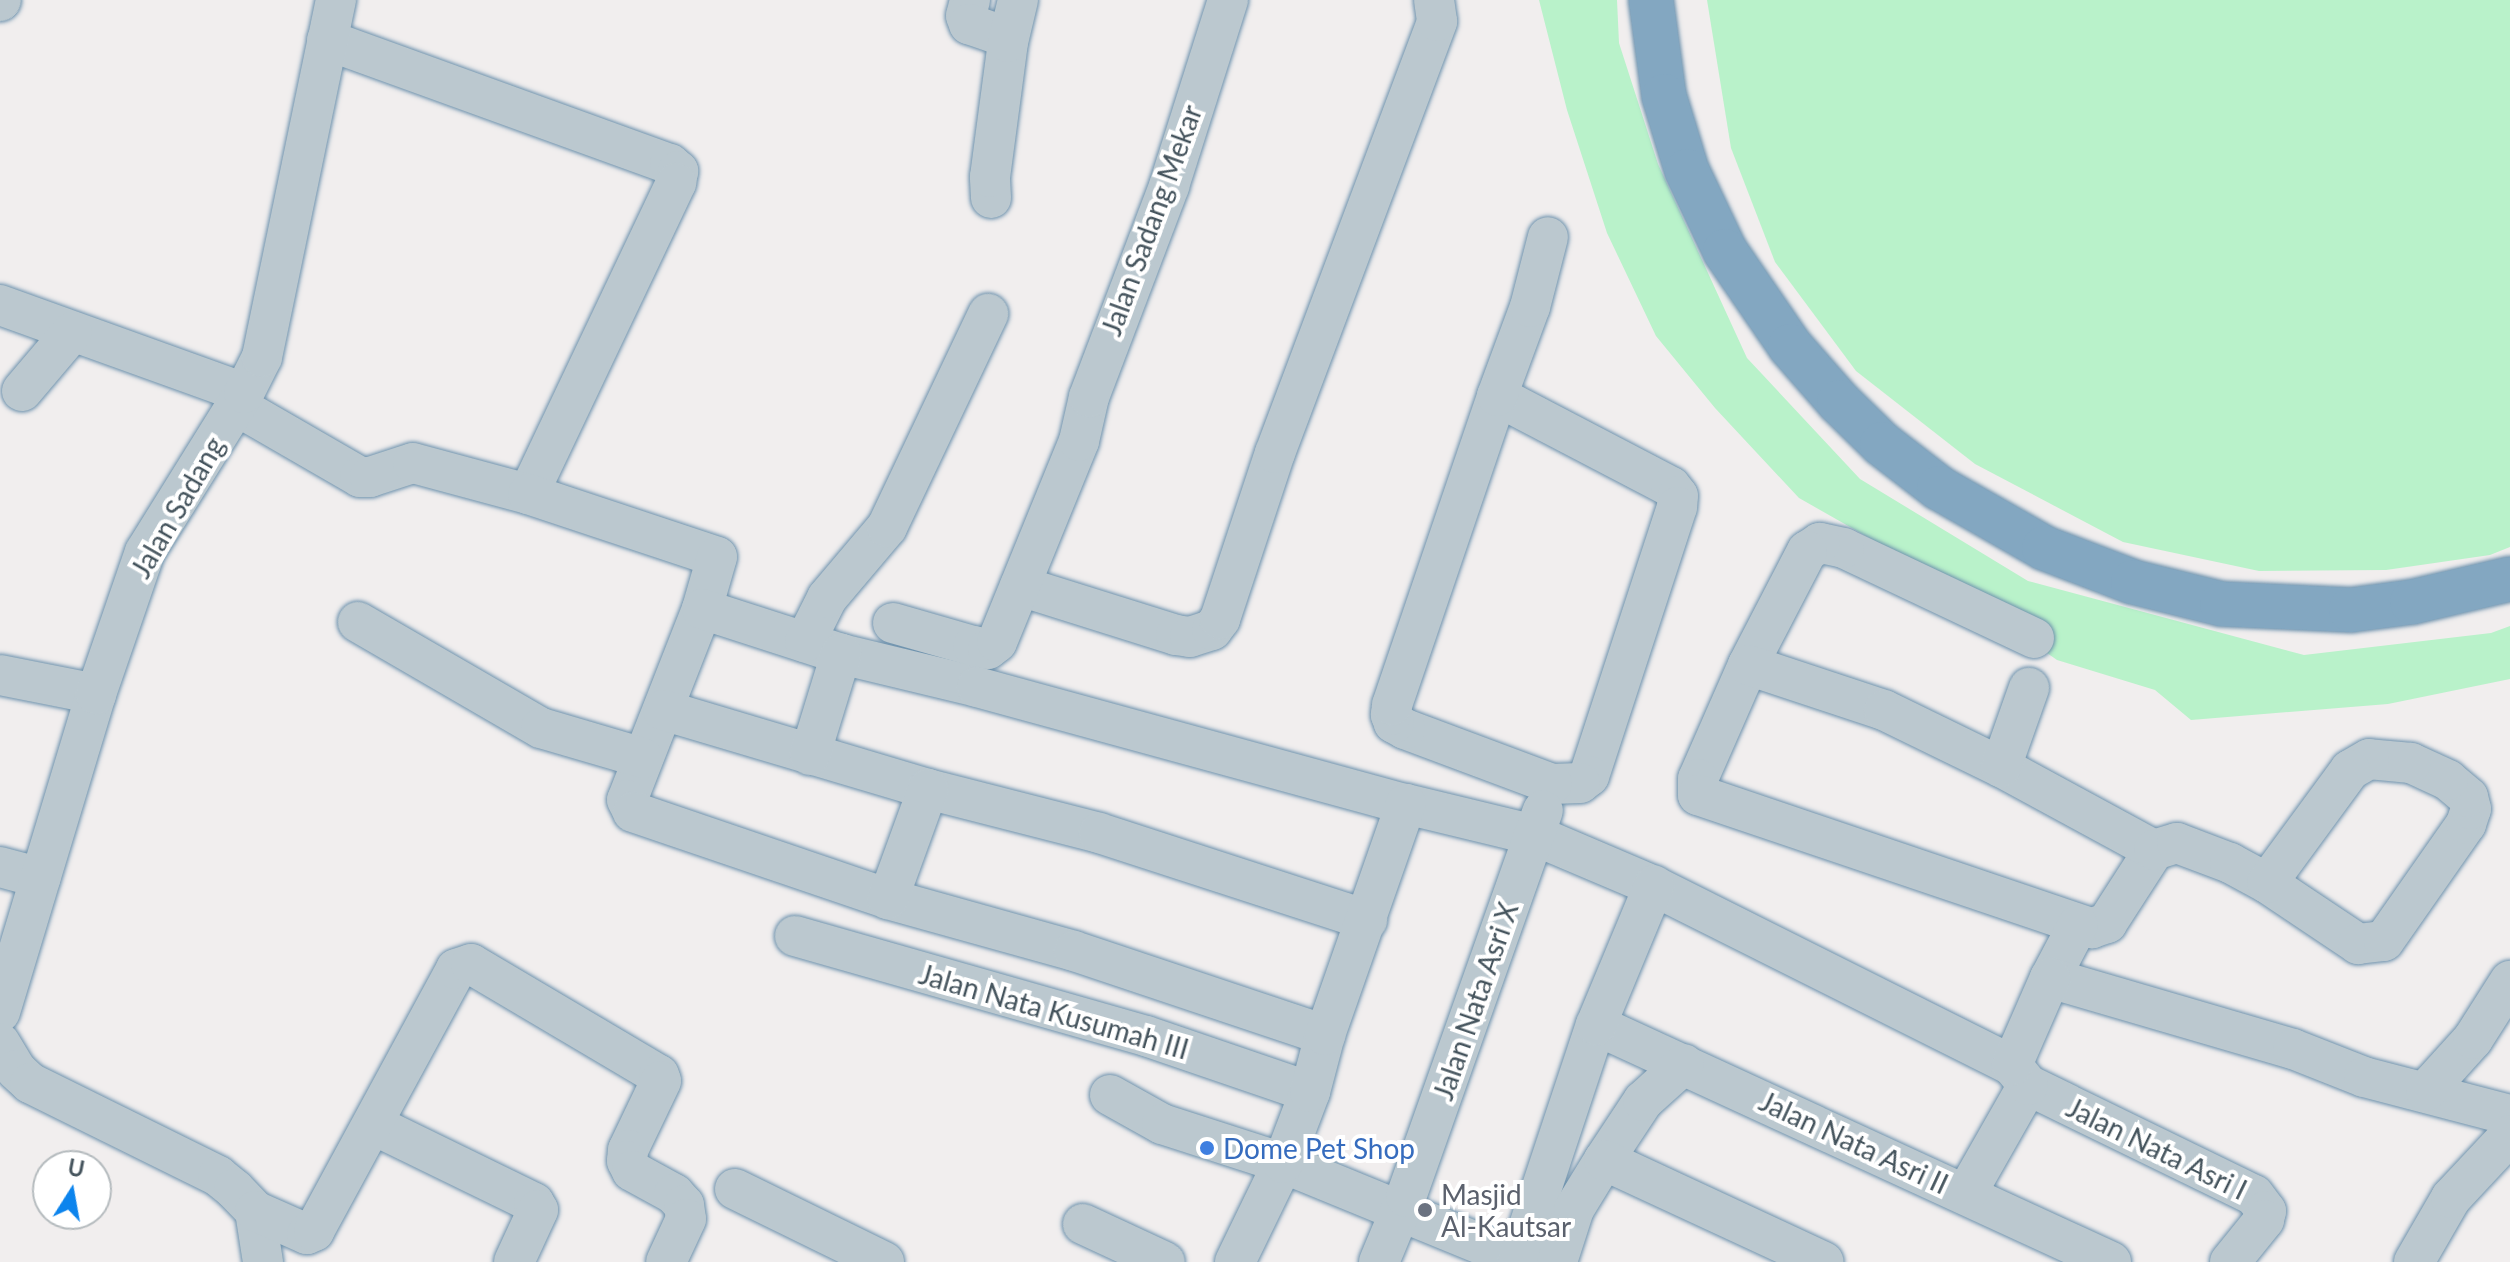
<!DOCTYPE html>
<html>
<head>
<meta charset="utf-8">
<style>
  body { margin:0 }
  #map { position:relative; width:2510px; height:1262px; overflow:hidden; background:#f1eeee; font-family:Lato,sans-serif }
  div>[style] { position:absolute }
  .green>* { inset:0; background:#b9f2ca }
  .roads { filter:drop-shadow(0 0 2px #6e92ad) drop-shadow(0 0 2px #6e92ad) }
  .minor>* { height:40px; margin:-20px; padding:0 20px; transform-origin:20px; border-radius:20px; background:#bbc8cf }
  .highway>* { height:44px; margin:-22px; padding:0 22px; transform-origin:22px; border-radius:22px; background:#83a7c1 }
  .dots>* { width:22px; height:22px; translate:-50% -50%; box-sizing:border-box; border:4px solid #fff; border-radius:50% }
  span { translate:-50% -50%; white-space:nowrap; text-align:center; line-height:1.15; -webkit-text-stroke:8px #fff; paint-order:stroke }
  .street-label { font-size:28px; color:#45545d }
  .shop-label { font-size:28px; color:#366cbe }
  .left { translate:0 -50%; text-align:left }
  .worship-label { font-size:28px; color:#5b616d }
  .north { position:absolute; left:32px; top:1150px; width:80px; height:80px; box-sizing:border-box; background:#fff; border:2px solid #b5bbbe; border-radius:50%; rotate:11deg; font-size:22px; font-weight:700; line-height:32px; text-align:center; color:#45545d }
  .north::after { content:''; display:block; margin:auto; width:28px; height:36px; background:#0c84ed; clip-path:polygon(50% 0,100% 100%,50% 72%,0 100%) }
</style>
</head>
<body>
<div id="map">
  <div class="green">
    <i style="clip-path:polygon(1539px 0,1617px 0,1619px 43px,1658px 164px,1747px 358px,1860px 479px,2028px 581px,2304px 655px,2491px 633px,2510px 626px,2510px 679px,2388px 704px,2191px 720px,2155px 690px,2057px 660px,1938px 577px,1799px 498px,1715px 408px,1656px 336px,1607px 233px,1567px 110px)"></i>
    <i style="clip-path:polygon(1707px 0,2510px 0,2510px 547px,2490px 555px,2386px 570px,2259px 571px,2123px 542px,1975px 464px,1856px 371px,1775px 262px,1731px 148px)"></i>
  </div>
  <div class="roads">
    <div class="minor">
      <i style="left:970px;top:0;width:16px;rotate:104deg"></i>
      <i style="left:966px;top:16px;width:9px;rotate:69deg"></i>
      <i style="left:969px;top:24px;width:42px;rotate:19.3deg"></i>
      <i style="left:0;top:1px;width:1px;rotate:-45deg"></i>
      <i style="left:327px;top:40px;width:365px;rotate:19.9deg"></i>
      <i style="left:670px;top:164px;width:11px;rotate:41deg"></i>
      <i style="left:678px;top:171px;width:12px;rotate:99deg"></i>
      <i style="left:676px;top:183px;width:344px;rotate:115.4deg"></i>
      <i style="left:991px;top:198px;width:21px;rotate:-93deg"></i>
      <i style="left:990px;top:177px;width:136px;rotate:-82.4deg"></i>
      <i style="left:1008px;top:42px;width:43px;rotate:-76.6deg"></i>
      <i style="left:0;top:305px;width:259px;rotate:19.8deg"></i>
      <i style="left:22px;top:391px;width:77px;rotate:-49.7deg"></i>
      <i style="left:1497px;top:396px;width:196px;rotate:27.6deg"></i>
      <i style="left:1671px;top:487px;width:11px;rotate:52deg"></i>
      <i style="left:1678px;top:496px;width:11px;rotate:95deg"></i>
      <i style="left:1677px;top:507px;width:283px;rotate:108.1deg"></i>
      <i style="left:1589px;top:776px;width:11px;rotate:142deg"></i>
      <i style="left:1580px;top:783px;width:28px;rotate:178deg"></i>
      <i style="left:1552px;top:784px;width:157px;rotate:-159.5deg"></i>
      <i style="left:1405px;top:729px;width:13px;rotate:-151deg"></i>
      <i style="left:1394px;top:723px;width:9px;rotate:-111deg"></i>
      <i style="left:1391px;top:715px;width:10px;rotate:-84deg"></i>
      <i style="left:1392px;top:705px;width:326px;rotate:-71.2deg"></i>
      <i style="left:1497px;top:396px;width:95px;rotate:-69.7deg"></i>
      <i style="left:1530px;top:307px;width:72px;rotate:-75.6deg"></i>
      <i style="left:237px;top:406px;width:142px;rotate:30deg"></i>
      <i style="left:360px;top:477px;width:10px"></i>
      <i style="left:370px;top:477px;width:45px;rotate:-18deg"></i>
      <i style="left:413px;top:463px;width:119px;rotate:15.1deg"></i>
      <i style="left:528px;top:494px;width:199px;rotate:18.4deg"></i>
      <i style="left:717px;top:557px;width:54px;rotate:106.1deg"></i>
      <i style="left:702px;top:609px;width:205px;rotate:111.4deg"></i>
      <i style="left:627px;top:800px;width:13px;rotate:63deg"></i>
      <i style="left:633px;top:812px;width:269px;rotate:18.8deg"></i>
      <i style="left:888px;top:899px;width:193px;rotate:15.6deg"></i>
      <i style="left:1074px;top:951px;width:265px;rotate:18.5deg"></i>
      <i style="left:1020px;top:586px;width:164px;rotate:17.4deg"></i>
      <i style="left:1176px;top:635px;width:14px;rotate:8deg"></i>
      <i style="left:1190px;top:637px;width:23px;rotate:-18deg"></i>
      <i style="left:1212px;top:630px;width:14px;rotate:-54deg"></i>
      <i style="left:1220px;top:619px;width:175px;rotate:-71.7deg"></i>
      <i style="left:1275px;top:453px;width:461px;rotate:-69.4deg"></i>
      <i style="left:1437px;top:21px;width:21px;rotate:-98deg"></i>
      <i style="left:702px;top:609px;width:146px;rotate:17.9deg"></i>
      <i style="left:841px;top:654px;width:140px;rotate:13.6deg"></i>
      <i style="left:977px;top:687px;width:445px;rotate:15.3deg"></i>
      <i style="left:1406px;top:804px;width:132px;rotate:13.6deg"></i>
      <i style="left:1534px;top:835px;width:130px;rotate:23deg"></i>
      <i style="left:1654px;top:886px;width:400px;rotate:26.6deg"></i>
      <i style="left:358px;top:622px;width:211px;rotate:30.1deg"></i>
      <i style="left:541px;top:728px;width:106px;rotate:16.4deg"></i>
      <i style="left:893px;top:623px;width:83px;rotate:16deg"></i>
      <i style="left:973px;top:646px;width:15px;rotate:11deg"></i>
      <i style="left:988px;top:649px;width:11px;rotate:-38deg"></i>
      <i style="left:997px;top:642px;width:217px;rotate:-67.8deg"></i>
      <i style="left:1079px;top:441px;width:45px;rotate:-77.2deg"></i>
      <i style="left:1089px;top:397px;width:226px;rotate:-69.2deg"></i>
      <i style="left:1169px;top:186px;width:195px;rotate:-72.4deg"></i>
      <i style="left:2034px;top:638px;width:210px;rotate:-154.7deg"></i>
      <i style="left:1844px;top:548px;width:25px;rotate:-168deg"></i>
      <i style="left:1820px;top:543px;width:15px;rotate:148deg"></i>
      <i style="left:1807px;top:551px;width:128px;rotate:117.4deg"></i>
      <i style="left:1748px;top:665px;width:124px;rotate:113.7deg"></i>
      <i style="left:1698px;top:779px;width:16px;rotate:90deg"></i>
      <i style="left:1698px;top:795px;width:416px;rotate:18.7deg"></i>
      <i style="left:2092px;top:928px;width:16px;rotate:-18deg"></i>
      <i style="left:2107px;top:923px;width:87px;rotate:-57.2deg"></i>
      <i style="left:805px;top:642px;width:49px;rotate:-63.4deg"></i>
      <i style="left:827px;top:598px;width:93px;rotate:-49.8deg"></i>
      <i style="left:887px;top:527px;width:236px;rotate:-64.6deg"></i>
      <i style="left:1748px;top:665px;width:143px;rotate:18.3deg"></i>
      <i style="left:1884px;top:710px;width:130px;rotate:26deg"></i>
      <i style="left:2001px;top:767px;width:174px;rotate:28.5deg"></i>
      <i style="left:2154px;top:850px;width:24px;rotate:-17deg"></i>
      <i style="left:2177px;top:843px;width:57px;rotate:20.7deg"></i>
      <i style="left:2230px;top:863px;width:42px;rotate:28.4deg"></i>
      <i style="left:2267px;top:883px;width:110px;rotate:33.8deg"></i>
      <i style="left:2358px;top:944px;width:26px;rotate:-7deg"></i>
      <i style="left:2384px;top:941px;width:143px;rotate:-55deg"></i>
      <i style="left:2466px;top:824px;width:16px;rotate:-72deg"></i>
      <i style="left:2471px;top:809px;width:12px;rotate:-104deg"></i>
      <i style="left:2468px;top:797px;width:26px;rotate:-140deg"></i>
      <i style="left:2448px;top:780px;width:41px;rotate:-155.3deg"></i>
      <i style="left:2411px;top:763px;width:42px;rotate:-174.6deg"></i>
      <i style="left:2369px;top:759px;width:22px;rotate:150deg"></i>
      <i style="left:2350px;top:770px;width:140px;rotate:126.3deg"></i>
      <i style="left:0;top:675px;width:98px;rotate:11.2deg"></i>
      <i style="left:663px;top:710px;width:277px;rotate:16.6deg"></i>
      <i style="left:928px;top:789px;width:177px;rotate:14.4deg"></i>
      <i style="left:1099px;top:833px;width:282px;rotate:18deg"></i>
      <i style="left:810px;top:755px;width:106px;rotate:-72.9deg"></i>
      <i style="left:2001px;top:767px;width:84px;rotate:-70.5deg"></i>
      <i style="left:0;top:867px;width:42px;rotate:15deg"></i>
      <i style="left:888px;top:899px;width:117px;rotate:-70deg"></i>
      <i style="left:2078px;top:925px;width:60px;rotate:117.8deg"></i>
      <i style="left:2050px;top:978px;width:253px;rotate:16.3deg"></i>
      <i style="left:2293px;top:1049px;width:76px;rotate:21.5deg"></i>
      <i style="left:2364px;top:1077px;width:151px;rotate:14.6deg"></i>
      <i style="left:795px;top:936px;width:365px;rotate:15.9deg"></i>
      <i style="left:1146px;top:1036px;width:173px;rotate:18.9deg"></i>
      <i style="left:0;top:1012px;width:332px;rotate:-73.2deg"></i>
      <i style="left:96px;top:694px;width:150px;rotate:-71deg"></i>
      <i style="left:145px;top:552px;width:187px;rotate:-58.1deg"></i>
      <i style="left:244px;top:393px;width:40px;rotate:-63.4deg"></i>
      <i style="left:262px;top:357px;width:365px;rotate:-78.3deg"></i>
      <i style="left:1596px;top:1025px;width:567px;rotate:24.71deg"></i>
      <i style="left:0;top:1043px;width:31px;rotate:59deg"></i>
      <i style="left:16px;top:1070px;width:19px;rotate:43deg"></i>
      <i style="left:30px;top:1083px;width:210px;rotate:26.3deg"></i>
      <i style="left:218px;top:1176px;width:21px;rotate:39deg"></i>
      <i style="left:234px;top:1189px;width:30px;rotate:46deg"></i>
      <i style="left:255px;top:1211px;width:52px;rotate:81.1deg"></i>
      <i style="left:2028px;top:1085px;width:251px;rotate:26deg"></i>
      <i style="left:2254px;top:1195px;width:20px;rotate:53deg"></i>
      <i style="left:2266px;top:1211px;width:9px;rotate:103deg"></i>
      <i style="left:2264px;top:1220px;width:54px;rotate:129deg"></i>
      <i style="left:2426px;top:1091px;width:70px;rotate:-47.9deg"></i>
      <i style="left:2473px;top:1039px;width:69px;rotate:-57.5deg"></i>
      <i style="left:1110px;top:1095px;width:60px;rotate:29.1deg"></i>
      <i style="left:1162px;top:1124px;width:127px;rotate:17.9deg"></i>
      <i style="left:1283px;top:1163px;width:261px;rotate:22.3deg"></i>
      <i style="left:374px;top:1125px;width:178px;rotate:26deg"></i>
      <i style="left:534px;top:1203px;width:8px;rotate:60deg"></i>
      <i style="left:538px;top:1210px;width:57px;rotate:114.8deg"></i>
      <i style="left:1604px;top:1160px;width:71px;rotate:-56.5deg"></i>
      <i style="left:1643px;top:1101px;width:55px;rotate:-42.1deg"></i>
      <i style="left:735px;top:1189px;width:166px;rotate:26.1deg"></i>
      <i style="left:1966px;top:1194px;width:125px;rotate:-60.4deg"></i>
      <i style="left:2028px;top:1085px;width:26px;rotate:-129deg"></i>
      <i style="left:2012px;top:1065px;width:95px;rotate:-66.4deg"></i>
      <i style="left:255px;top:1211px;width:57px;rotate:23.9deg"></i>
      <i style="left:307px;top:1234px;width:8px;rotate:-23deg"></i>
      <i style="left:314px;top:1231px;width:298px;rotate:-61.5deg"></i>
      <i style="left:456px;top:969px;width:16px;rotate:-18deg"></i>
      <i style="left:471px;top:964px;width:218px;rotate:30.6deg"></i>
      <i style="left:659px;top:1075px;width:6px;rotate:72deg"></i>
      <i style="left:661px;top:1081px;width:76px;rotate:115.6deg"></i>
      <i style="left:628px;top:1150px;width:11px;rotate:95deg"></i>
      <i style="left:627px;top:1161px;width:11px;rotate:63deg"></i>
      <i style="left:632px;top:1171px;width:48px;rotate:28.7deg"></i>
      <i style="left:674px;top:1194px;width:15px;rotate:48deg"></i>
      <i style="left:684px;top:1205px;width:14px;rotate:82deg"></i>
      <i style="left:686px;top:1219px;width:47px;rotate:114.9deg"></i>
      <i style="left:1083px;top:1224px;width:90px;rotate:24.9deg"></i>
      <i style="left:1518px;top:1259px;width:247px;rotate:-71.6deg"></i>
      <i style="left:1596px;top:1025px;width:151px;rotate:-67.4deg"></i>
      <i style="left:1235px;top:1262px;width:110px;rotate:-64.1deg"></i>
      <i style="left:1283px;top:1163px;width:76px;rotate:-69.2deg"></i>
      <i style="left:1310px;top:1092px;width:59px;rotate:-75.3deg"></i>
      <i style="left:1325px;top:1035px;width:245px;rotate:-70.7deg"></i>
      <i style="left:1379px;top:1262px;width:70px;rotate:-67.4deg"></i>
      <i style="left:1406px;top:1197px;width:410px;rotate:-70.5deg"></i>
      <i style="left:1557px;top:1262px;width:56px;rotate:-72.2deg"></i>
      <i style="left:1574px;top:1209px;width:57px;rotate:-58.5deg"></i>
      <i style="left:1604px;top:1160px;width:242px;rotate:24.9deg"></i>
      <i style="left:2414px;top:1262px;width:74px;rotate:-60deg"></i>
      <i style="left:2451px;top:1198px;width:86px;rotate:-46.9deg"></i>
    </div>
    <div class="highway">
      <i style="left:1651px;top:0;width:97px;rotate:82.3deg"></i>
      <i style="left:1664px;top:96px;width:78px;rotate:73deg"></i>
      <i style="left:1687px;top:171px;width:89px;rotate:64.6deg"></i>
      <i style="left:1725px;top:251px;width:115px;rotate:55.6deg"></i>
      <i style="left:1790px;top:346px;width:74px;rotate:48.8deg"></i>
      <i style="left:1839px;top:402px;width:60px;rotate:44.3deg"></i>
      <i style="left:1882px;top:444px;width:72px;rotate:37.7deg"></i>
      <i style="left:1939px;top:488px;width:121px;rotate:29.7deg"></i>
      <i style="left:2044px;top:548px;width:95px;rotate:20.9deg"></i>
      <i style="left:2133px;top:582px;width:92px;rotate:13.9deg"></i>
      <i style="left:2222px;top:604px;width:129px;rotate:2.7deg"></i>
      <i style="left:2351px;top:610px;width:62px;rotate:-7.5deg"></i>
      <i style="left:2412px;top:602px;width:101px;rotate:-13.2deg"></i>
    </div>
  </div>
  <div class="dots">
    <i style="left:1207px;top:1148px;background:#3f7fe0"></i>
    <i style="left:1425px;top:1210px;background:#6b7280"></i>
  </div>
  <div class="street-label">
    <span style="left:1151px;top:220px;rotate:-70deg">Jalan Sadang Mekar</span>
    <span style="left:177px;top:507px;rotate:-60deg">Jalan Sadang</span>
    <span style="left:1475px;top:1001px;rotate:-71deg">Jalan Nata Asri X</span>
    <span style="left:1054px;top:1011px;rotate:16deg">Jalan Nata Kusumah III</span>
    <span style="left:1854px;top:1142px;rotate:25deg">Jalan Nata Asri II</span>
    <span style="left:2157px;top:1148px;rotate:26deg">Jalan Nata Asri I</span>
  </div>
  <div class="shop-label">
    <span class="left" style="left:1223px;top:1148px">Dome Pet Shop</span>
  </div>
  <div class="worship-label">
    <span class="left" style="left:1441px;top:1210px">Masjid<br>Al-Kautsar</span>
  </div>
  <div class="north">U</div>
</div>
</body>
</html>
